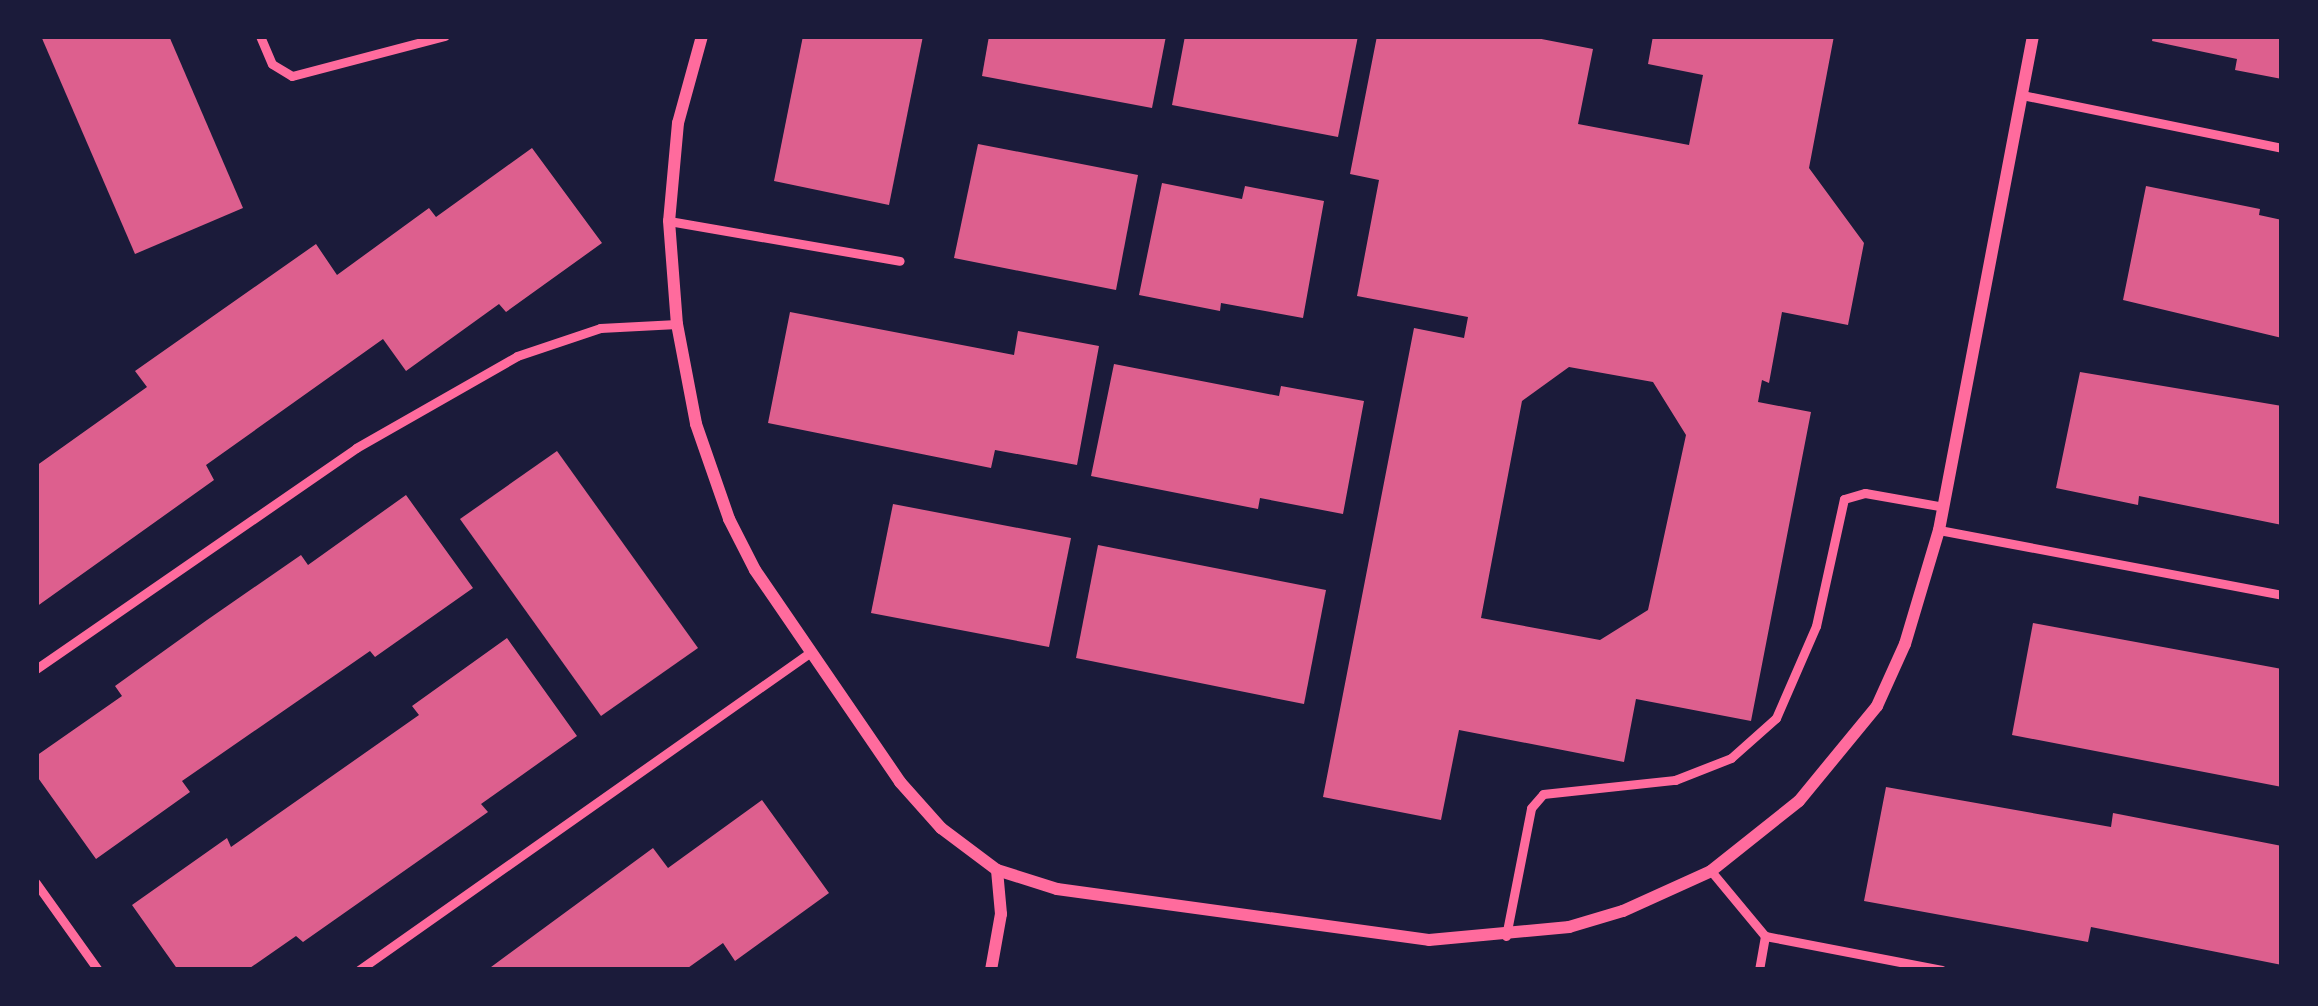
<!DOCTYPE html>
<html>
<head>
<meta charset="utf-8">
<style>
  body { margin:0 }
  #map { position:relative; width:2318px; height:1006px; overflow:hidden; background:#1b1b3a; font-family:"Alegreya Sans",sans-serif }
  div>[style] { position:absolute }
  .building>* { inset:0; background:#dd5f8e }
  .service>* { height:9px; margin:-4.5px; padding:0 4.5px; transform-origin:4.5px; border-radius:4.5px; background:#ff6b9d }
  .minor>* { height:12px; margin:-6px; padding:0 6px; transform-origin:6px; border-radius:6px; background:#ff6b9d }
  span { translate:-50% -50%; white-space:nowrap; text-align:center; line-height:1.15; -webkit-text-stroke:12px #1b1b3a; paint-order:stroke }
  .frame { position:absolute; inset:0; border:39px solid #1b1b3a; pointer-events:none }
</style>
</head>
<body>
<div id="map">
  <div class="building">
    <i style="clip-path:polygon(41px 36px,169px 36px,243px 208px,135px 254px)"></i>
    <i style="clip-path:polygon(803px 36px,923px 36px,889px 205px,774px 181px)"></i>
    <i style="clip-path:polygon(989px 36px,1166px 36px,1152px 108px,982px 76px)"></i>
    <i style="clip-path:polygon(1185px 36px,1358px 36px,1338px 137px,1172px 105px)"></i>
    <i style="clip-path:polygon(evenodd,1377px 36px,1526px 36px,1593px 49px,1578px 124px,1689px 145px,1703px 75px,1648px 64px,1653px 36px,1834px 36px,1809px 168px,1864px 243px,1848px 325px,1782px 312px,1769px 383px,1762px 380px,1758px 402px,1811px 412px,1751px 721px,1636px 699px,1624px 762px,1459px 730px,1441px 820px,1323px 797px,1414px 328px,1464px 338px,1468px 317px,1357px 296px,1379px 180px,1350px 174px,1377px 36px,1569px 367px,1653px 382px,1686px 435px,1648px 610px,1600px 640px,1481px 618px,1522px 401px,1569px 367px)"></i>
    <i style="clip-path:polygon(2153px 36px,2282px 36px,2282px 79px,2235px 70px,2237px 59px,2152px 41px)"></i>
    <i style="clip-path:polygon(978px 144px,1138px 175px,1116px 290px,954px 258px)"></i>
    <i style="clip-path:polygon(532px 148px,602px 243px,506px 312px,499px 304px,406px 371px,383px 339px,206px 465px,214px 480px,36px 607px,36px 466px,147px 387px,135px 371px,316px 244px,337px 275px,429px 208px,436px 217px)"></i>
    <i style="clip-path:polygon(1162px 183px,1242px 199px,1245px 186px,1324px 201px,1303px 318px,1221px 303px,1220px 311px,1139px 295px)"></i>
    <i style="clip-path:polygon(2146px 186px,2260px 209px,2259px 215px,2282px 220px,2282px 338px,2123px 300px)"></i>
    <i style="clip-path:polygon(790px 312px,1014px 355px,1018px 331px,1099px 346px,1077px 465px,995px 450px,991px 468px,768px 423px)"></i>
    <i style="clip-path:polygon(1114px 364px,1279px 396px,1281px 386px,1364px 401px,1343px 514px,1260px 498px,1258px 509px,1091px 476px)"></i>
    <i style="clip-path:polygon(2080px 372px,2282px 406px,2282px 525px,2139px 496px,2138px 505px,2056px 488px)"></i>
    <i style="clip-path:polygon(557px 451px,698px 648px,601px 716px,460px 519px)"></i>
    <i style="clip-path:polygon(406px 495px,473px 588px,375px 657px,370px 651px,182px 781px,190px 792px,96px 859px,36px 775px,36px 756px,122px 696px,115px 686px,207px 620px,301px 555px,308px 565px)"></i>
    <i style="clip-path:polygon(893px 504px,1071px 538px,1049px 647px,871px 613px)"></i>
    <i style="clip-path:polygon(1098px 545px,1326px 590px,1304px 704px,1076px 658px)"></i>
    <i style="clip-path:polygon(2033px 623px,2282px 669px,2282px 787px,2012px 735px)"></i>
    <i style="clip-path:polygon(507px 638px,577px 736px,481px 804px,488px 812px,303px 942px,296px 936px,247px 970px,178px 970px,132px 905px,227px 838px,231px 847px,419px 715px,412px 706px)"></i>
    <i style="clip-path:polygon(1886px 787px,2111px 827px,2113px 813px,2282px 846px,2282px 965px,2091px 927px,2088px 942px,1864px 901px)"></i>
    <i style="clip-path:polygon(762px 800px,829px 893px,735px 961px,723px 943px,685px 970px,487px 970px,653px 848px,668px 868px)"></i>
  </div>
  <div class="service">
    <i style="left:260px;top:36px;width:30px;rotate:67deg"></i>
    <i style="left:272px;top:64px;width:23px;rotate:31deg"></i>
    <i style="left:292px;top:76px;width:158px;rotate:-14.7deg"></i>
    <i style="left:2022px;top:95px;width:265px;rotate:11.5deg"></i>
    <i style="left:669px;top:221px;width:234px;rotate:9.8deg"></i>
    <i style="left:1939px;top:530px;width:349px;rotate:10.7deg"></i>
    <i style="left:36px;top:669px;width:389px;rotate:-34.6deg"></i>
    <i style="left:356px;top:448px;width:185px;rotate:-29.7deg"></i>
    <i style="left:517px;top:356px;width:88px;rotate:-18.6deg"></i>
    <i style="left:600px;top:328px;width:77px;rotate:-3deg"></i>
    <i style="left:1711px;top:871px;width:85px;rotate:50.3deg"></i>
    <i style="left:1765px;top:936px;width:180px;rotate:10.9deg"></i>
    <i style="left:36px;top:883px;width:107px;rotate:54.5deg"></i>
    <i style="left:1506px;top:936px;width:130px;rotate:-78.9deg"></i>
    <i style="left:1531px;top:808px;width:18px;rotate:-49deg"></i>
    <i style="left:1543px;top:794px;width:133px;rotate:-6.1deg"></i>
    <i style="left:1675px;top:780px;width:60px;rotate:-21.4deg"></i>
    <i style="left:1731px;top:758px;width:60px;rotate:-41.6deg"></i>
    <i style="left:1776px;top:718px;width:100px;rotate:-66.5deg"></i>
    <i style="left:1816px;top:626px;width:130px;rotate:-77.6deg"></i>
    <i style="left:1844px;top:499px;width:22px;rotate:-16deg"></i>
    <i style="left:1865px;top:493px;width:80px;rotate:10deg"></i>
    <i style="left:359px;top:970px;width:549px;rotate:-35.14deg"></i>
    <i style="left:1759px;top:970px;width:35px;rotate:-80deg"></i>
  </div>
  <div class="minor">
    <i style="left:702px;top:36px;width:90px;rotate:105.4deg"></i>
    <i style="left:678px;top:123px;width:98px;rotate:95.2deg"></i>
    <i style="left:669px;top:221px;width:103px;rotate:85.6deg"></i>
    <i style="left:677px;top:324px;width:102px;rotate:79.2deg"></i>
    <i style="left:696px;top:424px;width:101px;rotate:70.8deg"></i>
    <i style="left:729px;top:519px;width:57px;rotate:63deg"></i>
    <i style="left:755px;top:570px;width:257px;rotate:55.6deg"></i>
    <i style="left:900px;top:782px;width:62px;rotate:48.3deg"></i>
    <i style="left:941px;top:828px;width:70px;rotate:36.9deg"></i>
    <i style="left:997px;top:870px;width:63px;rotate:17.6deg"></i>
    <i style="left:1057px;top:889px;width:375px;rotate:7.8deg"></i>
    <i style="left:1429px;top:940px;width:141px;rotate:-5.3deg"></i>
    <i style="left:1569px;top:927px;width:56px;rotate:-16.5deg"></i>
    <i style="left:1623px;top:911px;width:97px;rotate:-24.4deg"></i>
    <i style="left:1711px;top:871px;width:112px;rotate:-38.5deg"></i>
    <i style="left:1799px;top:801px;width:123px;rotate:-50.6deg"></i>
    <i style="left:1877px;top:706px;width:68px;rotate:-65.7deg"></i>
    <i style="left:1905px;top:644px;width:119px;rotate:-73.4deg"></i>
    <i style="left:1939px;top:530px;width:503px;rotate:-79.23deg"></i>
    <i style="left:991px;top:970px;width:57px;rotate:-79.9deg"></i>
    <i style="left:1001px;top:914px;width:44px;rotate:-95.2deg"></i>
  </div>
  <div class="frame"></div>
</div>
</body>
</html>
